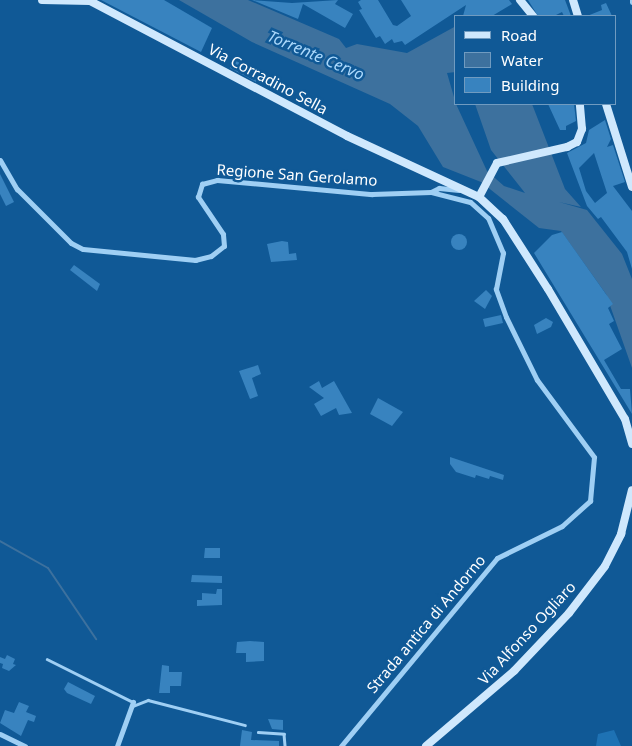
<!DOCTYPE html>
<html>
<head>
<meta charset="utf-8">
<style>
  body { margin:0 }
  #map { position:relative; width:632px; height:746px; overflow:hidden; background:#105996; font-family:"Noto Sans",sans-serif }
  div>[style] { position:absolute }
  .green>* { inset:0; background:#1e72b4 }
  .water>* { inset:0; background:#3d719e }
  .stream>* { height:2px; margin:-1px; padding:0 1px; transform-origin:1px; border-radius:1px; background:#3d719e }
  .building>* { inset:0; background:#3883bf }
  .round { border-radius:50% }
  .lane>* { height:2.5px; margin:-1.25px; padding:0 1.25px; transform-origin:1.25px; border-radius:1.25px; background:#9fcff4 }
  .street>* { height:5px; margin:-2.5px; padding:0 2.5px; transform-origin:2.5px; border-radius:2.5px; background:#9fcff4 }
  .secondary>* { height:8px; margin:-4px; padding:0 4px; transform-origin:4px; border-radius:4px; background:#cfe8fd }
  span { translate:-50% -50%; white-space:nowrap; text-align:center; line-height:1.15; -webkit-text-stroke:5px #105996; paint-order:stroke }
  .street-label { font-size:15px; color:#fff }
  .water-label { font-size:16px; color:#abd8fb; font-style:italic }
  .legend { position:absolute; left:454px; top:15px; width:162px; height:90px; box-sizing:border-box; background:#105996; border:1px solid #709bc0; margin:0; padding:6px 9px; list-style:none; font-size:15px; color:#fff }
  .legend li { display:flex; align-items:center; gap:10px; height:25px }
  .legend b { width:25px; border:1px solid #709bc0 }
</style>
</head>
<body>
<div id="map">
  <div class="green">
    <i style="clip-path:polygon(614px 730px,621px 746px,596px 746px,598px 734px)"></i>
  </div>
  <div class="water">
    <i style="clip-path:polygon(179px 0,248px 0,339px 39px,346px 48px,357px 44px,407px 53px,456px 26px,456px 72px,447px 73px,456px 104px,487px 171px,504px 186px,525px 193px,491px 150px,475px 104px,532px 104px,565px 189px,581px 207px,559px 202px,587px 210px,622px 254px,632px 279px,632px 368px,606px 294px,561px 231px,539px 228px,481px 182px,443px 167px,418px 126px,390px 104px,252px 42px)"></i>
  </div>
  <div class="stream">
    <i style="left:0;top:541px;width:55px;rotate:29.4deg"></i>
    <i style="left:48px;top:568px;width:86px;rotate:55.9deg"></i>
  </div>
  <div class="building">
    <i style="clip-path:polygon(101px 0,164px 0,212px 28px,201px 52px)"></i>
    <i style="clip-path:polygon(252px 0,292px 3px,338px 0,335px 4px,353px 14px,345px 28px,303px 4px,298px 19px)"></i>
    <i style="clip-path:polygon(361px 0,378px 0,393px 25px,397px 26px,411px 16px,401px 0,509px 0,512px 4px,492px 16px,463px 16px,466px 5px,405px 45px,402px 41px,394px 43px,392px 39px,385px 44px,380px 36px,376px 38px,359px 10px,362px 9px,358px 2px)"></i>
    <i style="clip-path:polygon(528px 0,565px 0,571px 16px,564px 16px,562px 12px,554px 16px,538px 16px)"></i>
    <i style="clip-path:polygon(606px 3px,612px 16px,587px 16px,602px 10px,601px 5px)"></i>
    <i style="clip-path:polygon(234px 60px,240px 63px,238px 67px,258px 77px,256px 82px,230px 68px)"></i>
    <i style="clip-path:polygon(548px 104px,574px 104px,576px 121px,566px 126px,566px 130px,560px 130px)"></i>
    <i style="clip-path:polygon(evenodd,605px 120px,611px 139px,607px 147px,613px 145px,625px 182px,613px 186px,632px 211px,632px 269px,627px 252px,601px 217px,598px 219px,587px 206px,567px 153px,586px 143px,589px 130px,605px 120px,594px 153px,607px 193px,595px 203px,586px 191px,579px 168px,594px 153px)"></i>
    <i style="clip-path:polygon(0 174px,14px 202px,6px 206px,0 194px)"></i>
    <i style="clip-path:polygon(562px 232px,613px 304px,608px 308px,614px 321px,609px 324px,622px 349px,604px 360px,621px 389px,630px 389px,632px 414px,534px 253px,552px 235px)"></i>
    <i class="round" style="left:451px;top:234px;width:16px;height:16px"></i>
    <i style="clip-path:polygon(282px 241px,288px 242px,289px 254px,296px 253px,297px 260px,271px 262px,267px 244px)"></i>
    <i style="clip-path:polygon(74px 265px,100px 284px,97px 291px,70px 270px)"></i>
    <i style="clip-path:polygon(486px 290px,492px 296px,485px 309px,474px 301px)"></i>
    <i style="clip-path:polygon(501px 315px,503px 323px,485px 327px,483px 319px)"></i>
    <i style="clip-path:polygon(546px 318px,553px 322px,551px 327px,537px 334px,534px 325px)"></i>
    <i style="clip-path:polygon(258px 365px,261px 374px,252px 378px,258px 396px,250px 399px,239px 371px)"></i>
    <i style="clip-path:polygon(319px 381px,322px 388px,334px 381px,352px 413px,339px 415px,336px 408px,321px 416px,314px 404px,324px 398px,309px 387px)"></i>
    <i style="clip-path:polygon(378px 398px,403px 412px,392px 426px,370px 414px)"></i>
    <i style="clip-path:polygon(450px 457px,504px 475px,503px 480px,490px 476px,489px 479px,476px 475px,475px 478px,456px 472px,450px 464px)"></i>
    <i style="clip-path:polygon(205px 548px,220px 548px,220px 558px,204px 558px)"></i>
    <i style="clip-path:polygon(192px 575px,222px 576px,222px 583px,191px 582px)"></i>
    <i style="clip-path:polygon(217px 589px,222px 589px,222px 605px,197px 606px,197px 600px,202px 600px,202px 593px,216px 594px)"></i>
    <i style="clip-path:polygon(250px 641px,264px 642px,264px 661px,246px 662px,246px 653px,236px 653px,237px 642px)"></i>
    <i style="clip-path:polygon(7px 655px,15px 659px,13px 664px,16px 665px,9px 671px,2px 668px,3px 664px,0 663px,0 657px,5px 659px)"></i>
    <i style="clip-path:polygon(162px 665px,169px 666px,169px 672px,182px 672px,181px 686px,170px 686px,170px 693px,159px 693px)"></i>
    <i style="clip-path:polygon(68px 682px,95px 696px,91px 704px,67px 693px,64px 689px)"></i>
    <i style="clip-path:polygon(19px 702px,29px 706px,26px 712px,36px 716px,34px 722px,28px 720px,21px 736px,0 723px,5px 710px,14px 713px)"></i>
    <i style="clip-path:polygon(268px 719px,283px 720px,283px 730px,272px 729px)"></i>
    <i style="clip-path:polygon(242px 730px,252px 732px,251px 740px,279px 741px,279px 746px,240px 746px)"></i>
  </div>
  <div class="lane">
    <i style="left:47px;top:659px;width:96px;rotate:26.6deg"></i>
    <i style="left:133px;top:706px;width:16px;rotate:-22deg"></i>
    <i style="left:148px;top:700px;width:100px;rotate:14.5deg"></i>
    <i style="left:258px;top:732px;width:26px;rotate:4deg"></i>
    <i style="left:284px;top:734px;width:12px;rotate:85deg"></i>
  </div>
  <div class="street">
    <i style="left:632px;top:0;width:2px;rotate:90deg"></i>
    <i style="left:0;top:160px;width:34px;rotate:60deg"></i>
    <i style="left:17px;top:189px;width:76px;rotate:45deg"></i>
    <i style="left:71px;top:243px;width:13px;rotate:27deg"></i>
    <i style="left:83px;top:249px;width:113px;rotate:5.6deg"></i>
    <i style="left:195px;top:260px;width:16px;rotate:-14deg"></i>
    <i style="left:211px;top:256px;width:16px;rotate:-38deg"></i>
    <i style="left:224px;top:246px;width:12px;rotate:-95deg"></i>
    <i style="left:223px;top:234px;width:45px;rotate:-124deg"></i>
    <i style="left:198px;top:197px;width:14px;rotate:-73deg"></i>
    <i style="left:202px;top:184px;width:16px;rotate:-15deg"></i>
    <i style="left:217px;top:180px;width:156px;rotate:5.2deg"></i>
    <i style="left:372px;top:194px;width:59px;rotate:-1.9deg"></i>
    <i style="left:0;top:734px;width:28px;rotate:26deg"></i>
    <i style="left:117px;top:746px;width:47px;rotate:-70deg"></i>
    <i style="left:341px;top:746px;width:244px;rotate:-50.3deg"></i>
    <i style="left:497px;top:558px;width:72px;rotate:-26.2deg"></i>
    <i style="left:562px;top:526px;width:38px;rotate:-42deg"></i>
    <i style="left:590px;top:501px;width:44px;rotate:-84.8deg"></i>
    <i style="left:594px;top:457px;width:96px;rotate:-126.5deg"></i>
    <i style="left:537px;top:380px;width:70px;rotate:-116.2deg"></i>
    <i style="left:506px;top:317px;width:30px;rotate:-110deg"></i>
    <i style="left:496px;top:289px;width:37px;rotate:-79deg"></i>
    <i style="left:503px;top:253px;width:38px;rotate:-113deg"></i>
    <i style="left:488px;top:218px;width:24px;rotate:-138deg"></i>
    <i style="left:470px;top:202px;width:40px;rotate:-165.6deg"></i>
    <i style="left:431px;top:192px;width:9px;rotate:-27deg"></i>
    <i style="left:439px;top:188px;width:20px;rotate:6deg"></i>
  </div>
  <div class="secondary">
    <i style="left:42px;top:0;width:48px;rotate:1.2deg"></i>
    <i style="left:90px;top:1px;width:290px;rotate:27.7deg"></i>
    <i style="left:347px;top:136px;width:145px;rotate:24.8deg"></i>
    <i style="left:479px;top:197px;width:33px;rotate:43deg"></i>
    <i style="left:503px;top:219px;width:83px;rotate:57.3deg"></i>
    <i style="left:548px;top:289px;width:151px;rotate:59.4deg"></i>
    <i style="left:625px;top:419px;width:26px;rotate:74deg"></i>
    <i style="left:520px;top:0;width:21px;rotate:51deg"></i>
    <i style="left:573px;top:0;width:17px;rotate:73deg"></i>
    <i style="left:606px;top:104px;width:87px;rotate:72.6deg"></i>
    <i style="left:479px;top:197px;width:38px;rotate:-62deg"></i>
    <i style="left:497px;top:163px;width:72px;rotate:-12.9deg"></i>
    <i style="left:567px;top:147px;width:11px;rotate:-27deg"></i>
    <i style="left:577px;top:142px;width:14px;rotate:-69deg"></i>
    <i style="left:582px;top:129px;width:25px;rotate:-95deg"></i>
    <i style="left:426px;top:746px;width:116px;rotate:-40.4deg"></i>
    <i style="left:514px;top:671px;width:80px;rotate:-46.5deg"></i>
    <i style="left:569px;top:613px;width:59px;rotate:-52.5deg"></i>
    <i style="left:605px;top:566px;width:36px;rotate:-63deg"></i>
    <i style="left:621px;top:534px;width:45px;rotate:-76deg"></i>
  </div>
  <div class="street-label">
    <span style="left:268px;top:79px;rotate:28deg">Via Corradino Sella</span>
    <span style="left:297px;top:175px;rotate:4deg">Regione San Gerolamo</span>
    <span style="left:426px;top:624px;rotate:-50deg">Strada antica di Andorno</span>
    <span style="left:527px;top:633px;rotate:-47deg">Via Alfonso Ogliaro</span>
  </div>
  <div class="water-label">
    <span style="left:316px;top:55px;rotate:23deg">Torrente Cervo</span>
  </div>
  <ul class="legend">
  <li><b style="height:6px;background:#cfe8fd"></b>Road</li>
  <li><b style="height:14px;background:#3d719e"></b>Water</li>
  <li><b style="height:14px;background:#3883bf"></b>Building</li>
  </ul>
</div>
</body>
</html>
